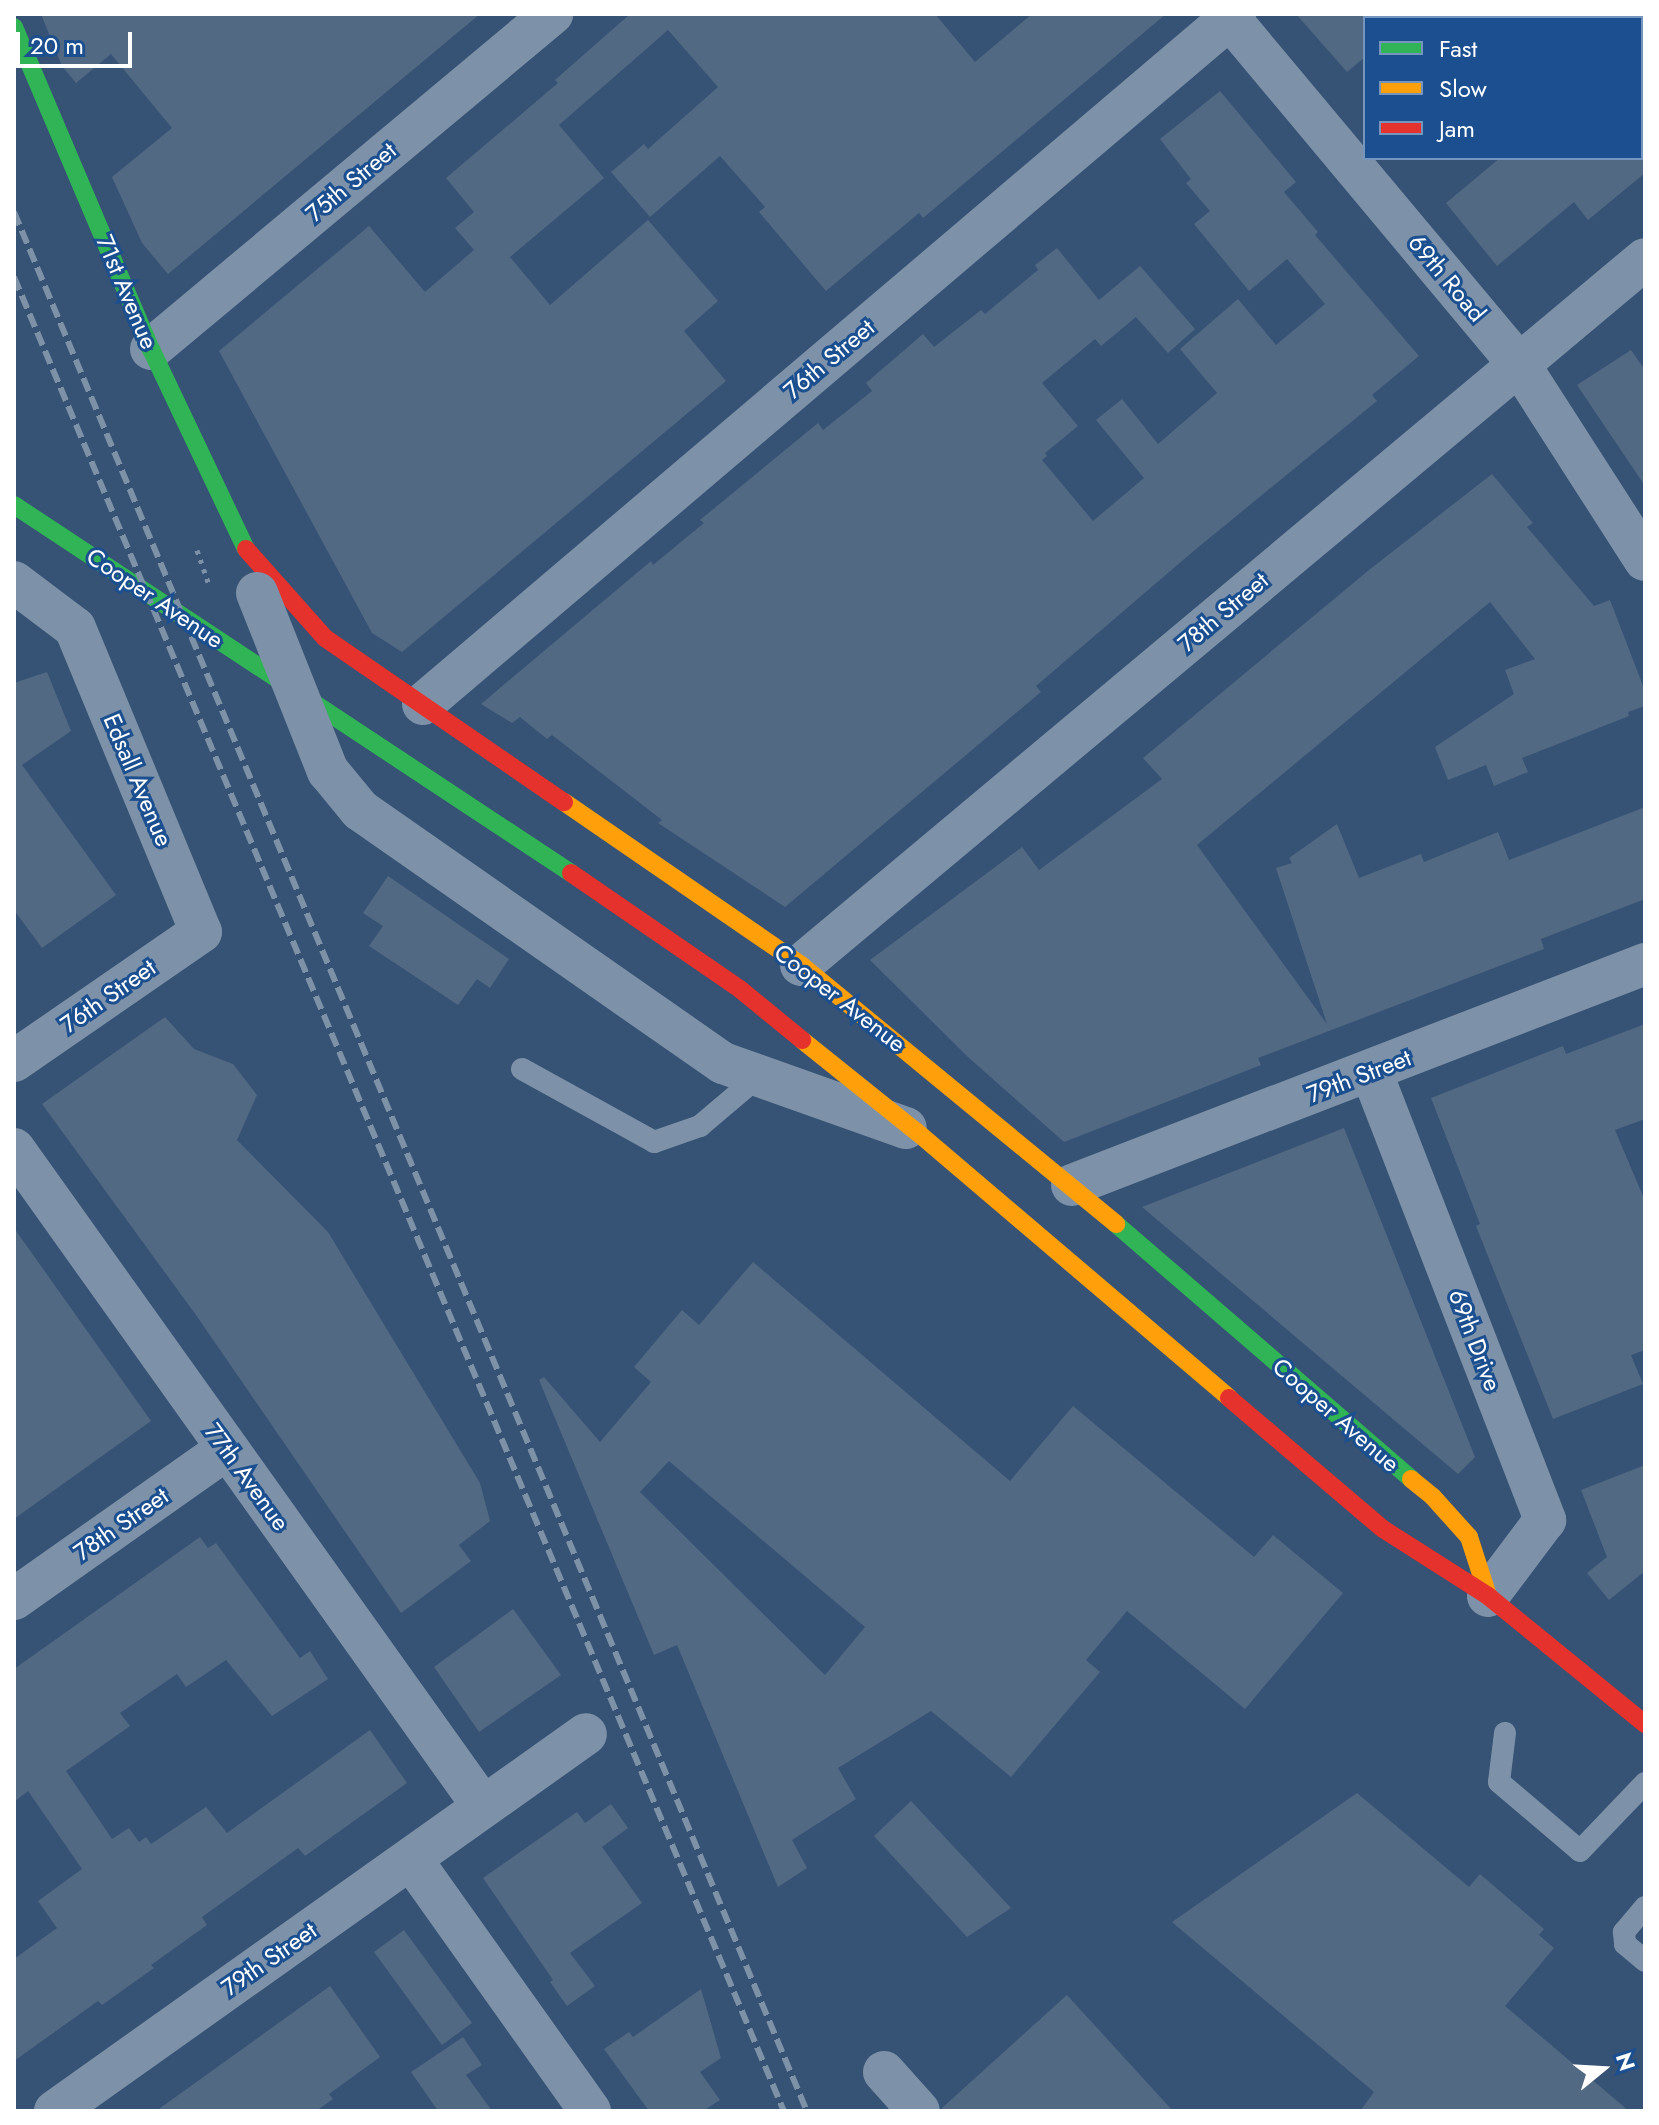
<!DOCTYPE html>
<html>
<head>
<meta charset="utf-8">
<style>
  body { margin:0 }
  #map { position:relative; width:1659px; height:2125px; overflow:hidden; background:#365274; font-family:Jost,sans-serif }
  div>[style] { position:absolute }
  .building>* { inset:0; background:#526984 }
  .path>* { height:5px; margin-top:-2.5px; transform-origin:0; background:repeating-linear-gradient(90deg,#7d92a8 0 4px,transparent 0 10px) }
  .lane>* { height:22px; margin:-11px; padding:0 11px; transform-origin:11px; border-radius:11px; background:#7d92a8 }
  .street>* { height:42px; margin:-21px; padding:0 21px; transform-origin:21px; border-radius:21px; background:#7d92a8 }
  .fast>* { height:18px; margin:-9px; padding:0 9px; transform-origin:9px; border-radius:9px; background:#30b455 }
  .slow>* { height:18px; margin:-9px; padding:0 9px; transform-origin:9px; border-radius:9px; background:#ff9f0a }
  .jam>* { height:18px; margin:-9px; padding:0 9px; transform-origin:9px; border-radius:9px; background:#e5322d }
  .rail>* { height:6px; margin-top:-3px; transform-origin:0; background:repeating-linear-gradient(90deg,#7e92a7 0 14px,transparent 0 20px) }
  .street-bridge>* { height:42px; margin:-21px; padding:0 21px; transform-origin:21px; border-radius:21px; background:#7d92a8 }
  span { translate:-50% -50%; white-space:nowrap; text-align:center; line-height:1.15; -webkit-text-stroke:6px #1b4f8f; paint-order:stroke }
  .street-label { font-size:24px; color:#fff }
  .frame { position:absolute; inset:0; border:16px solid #fff; pointer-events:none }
  .legend { position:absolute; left:1363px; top:16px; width:280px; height:144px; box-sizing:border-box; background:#1b4f8f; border:2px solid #7695bc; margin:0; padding:10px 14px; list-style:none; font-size:24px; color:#fff }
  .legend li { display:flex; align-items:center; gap:16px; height:40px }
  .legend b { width:40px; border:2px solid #7695bc }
  .north { position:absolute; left:1563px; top:2029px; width:80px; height:80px; -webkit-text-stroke:6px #1b4f8f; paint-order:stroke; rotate:72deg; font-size:22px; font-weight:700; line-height:32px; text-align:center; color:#fff }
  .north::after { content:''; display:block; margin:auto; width:28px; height:36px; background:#fff; clip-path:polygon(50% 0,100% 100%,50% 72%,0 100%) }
  .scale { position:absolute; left:16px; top:32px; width:116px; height:36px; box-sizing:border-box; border:4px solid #fff; border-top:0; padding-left:10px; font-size:24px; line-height:28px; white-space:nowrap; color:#fff; -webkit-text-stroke:6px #1b4f8f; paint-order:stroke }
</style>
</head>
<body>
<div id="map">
  <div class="building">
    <i style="clip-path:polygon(41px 14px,480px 14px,168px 274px,142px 243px,112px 177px,172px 128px,111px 54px,76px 83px,62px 66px)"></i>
    <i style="clip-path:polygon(630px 14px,935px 14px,975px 62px,1032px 14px,1166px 14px,923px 218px,919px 213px,826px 291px,759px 212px,765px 207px,720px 156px,650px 217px,611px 172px,644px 144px,648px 149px,718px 87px,668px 30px,559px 125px,604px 178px,510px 257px,550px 305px,648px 220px,718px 301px,684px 331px,726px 381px,402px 652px,372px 633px,219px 351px,369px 226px,425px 292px,474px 250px,455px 228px,474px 212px,446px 178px,558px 83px,555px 80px)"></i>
    <i style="clip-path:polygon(1296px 14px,1365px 14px,1365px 57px,1347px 72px)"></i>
    <i style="clip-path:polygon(1220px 91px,1296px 182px,1284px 192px,1318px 232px,1315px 235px,1419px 356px,1372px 395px,1377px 401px,1196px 549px,1036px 686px,1041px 692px,785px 907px,658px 823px,662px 820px,552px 735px,547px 739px,520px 717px,512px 723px,481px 704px,651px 561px,653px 565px,704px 523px,700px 520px,818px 423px,823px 430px,872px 391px,866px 383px,923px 334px,934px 347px,981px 310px,985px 314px,1038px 270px,1035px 265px,1057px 248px,1099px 300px,1140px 266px,1195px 329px,1168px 353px,1136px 317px,1101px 346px,1095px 339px,1042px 383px,1078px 426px,1045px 453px,1047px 456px,1042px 460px,1093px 521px,1144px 478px,1096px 420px,1122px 399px,1158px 444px,1217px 393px,1180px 349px,1238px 299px,1276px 345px,1325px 304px,1287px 259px,1249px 291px,1194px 224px,1210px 211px,1186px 183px,1191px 179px,1160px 139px)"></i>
    <i style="clip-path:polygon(1500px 158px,1645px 158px,1645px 173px,1588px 220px,1574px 202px,1497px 266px,1446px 203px)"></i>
    <i style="clip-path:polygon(1631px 350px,1645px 370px,1645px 486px,1577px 385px)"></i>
    <i style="clip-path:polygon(1492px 474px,1533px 523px,1527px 527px,1594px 606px,1610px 600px,1645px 691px,1645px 706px,1628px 712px,1629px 716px,1522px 758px,1528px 772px,1494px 786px,1486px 765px,1448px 780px,1435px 747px,1514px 694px,1505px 670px,1535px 659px,1490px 602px,1197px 845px,1327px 1024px,1276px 868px,1292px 863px,1289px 858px,1337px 824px,1359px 878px,1421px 854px,1424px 862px,1498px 832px,1509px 860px,1645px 807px,1645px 899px,1541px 939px,1544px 949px,1258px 1058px,1261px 1065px,1064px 1142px,968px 1057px,870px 960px,1022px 847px,1039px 870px,1162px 779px,1143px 758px,1369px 570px)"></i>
    <i style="clip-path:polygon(47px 672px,71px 731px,22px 765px,116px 895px,42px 948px,14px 910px,14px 683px)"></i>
    <i style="clip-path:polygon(388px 876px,509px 959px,490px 988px,477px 979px,458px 1005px,369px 946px,383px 926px,363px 913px)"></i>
    <i style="clip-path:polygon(165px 1017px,194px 1049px,233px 1064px,257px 1095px,237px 1140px,328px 1232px,480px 1483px,490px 1521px,459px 1545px,471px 1561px,401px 1613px,196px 1315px,42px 1104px)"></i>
    <i style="clip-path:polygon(1645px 1024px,1645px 1119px,1615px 1130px,1645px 1201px,1645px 1350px,1631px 1355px,1643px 1384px,1553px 1419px,1476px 1226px,1480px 1224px,1431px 1098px,1563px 1046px,1566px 1054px)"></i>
    <i style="clip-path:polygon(1344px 1128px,1475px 1457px,1458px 1474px,1142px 1207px)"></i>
    <i style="clip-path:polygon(14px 1228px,151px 1421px,14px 1519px)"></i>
    <i style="clip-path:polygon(evenodd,753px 1262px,1010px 1481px,1073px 1406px,1254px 1557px,1273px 1535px,1343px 1593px,1245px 1709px,1127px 1611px,1086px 1660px,1100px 1672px,1011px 1777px,931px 1711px,838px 1768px,856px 1799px,792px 1840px,807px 1868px,778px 1887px,677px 1645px,654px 1655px,539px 1380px,544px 1377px,600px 1442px,651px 1382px,634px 1367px,682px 1310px,699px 1325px,753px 1262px,669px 1461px,865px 1627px,825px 1675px,640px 1492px,669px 1461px)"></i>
    <i style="clip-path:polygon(1645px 1465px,1645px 1571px,1609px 1600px,1587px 1573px,1607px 1557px,1581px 1490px)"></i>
    <i style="clip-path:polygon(200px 1537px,208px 1548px,216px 1543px,300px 1658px,310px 1651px,328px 1679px,272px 1716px,226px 1660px,186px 1687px,177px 1674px,120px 1713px,130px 1726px,66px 1771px,112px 1839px,129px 1828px,139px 1842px,146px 1837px,151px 1844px,206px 1807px,227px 1833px,370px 1730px,407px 1783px,305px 1856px,298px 1848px,202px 1917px,207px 1925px,151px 1965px,154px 1968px,102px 2005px,98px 2001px,14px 2061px,14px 1959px,57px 1928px,38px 1901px,82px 1869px,28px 1791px,14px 1802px,14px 1669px)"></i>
    <i style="clip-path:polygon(513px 1609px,561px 1675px,479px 1732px,434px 1667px)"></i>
    <i style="clip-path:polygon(1357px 1793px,1469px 1887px,1480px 1874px,1544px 1929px,1539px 1935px,1554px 1948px,1505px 2006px,1629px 2111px,1360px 2111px,1374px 2092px,1172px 1922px)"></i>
    <i style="clip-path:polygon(911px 1801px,1011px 1908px,967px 1937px,874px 1836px)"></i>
    <i style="clip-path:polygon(611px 1804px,628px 1828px,602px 1847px,642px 1903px,570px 1953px,595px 1986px,567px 2006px,550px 1982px,553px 1980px,483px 1878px,577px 1812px,585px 1823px)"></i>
    <i style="clip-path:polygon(404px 1930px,472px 2023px,442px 2045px,374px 1952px)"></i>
    <i style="clip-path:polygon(330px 1986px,380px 2057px,329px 2094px,333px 2099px,316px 2111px,156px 2111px)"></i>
    <i style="clip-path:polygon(701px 1989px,721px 2058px,700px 2072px,720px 2100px,703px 2111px,649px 2111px,604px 2049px,629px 2032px,633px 2037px)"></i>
    <i style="clip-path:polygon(1067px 1995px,1173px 2111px,942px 2111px,942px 2108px)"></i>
    <i style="clip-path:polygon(463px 2037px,482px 2065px,466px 2075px,492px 2111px,438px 2111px,411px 2072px)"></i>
  </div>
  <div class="path">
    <i style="left:197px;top:550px;width:34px;rotate:71deg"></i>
  </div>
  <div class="lane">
    <i style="left:522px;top:1069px;width:151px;rotate:28.9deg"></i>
    <i style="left:654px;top:1142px;width:49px;rotate:-19.2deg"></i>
    <i style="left:700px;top:1126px;width:77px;rotate:-40.3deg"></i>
    <i style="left:1505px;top:1733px;width:49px;rotate:97deg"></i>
    <i style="left:1499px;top:1782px;width:106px;rotate:40.4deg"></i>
    <i style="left:1580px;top:1851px;width:94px;rotate:-46.3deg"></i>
    <i style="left:1645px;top:1907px;width:33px;rotate:130deg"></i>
    <i style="left:1624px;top:1932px;width:12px;rotate:85deg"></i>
    <i style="left:1625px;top:1944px;width:26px;rotate:40deg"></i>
  </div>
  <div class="street">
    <i style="left:1226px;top:14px;width:456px;rotate:50.1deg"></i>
    <i style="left:1519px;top:364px;width:233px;rotate:57.3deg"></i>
    <i style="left:151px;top:349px;width:523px;rotate:-39.88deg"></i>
    <i style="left:14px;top:582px;width:76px;rotate:37deg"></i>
    <i style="left:75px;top:628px;width:329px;rotate:67.5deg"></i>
    <i style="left:201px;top:932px;width:227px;rotate:145.4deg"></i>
    <i style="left:423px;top:704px;width:1066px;rotate:-40.36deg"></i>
    <i style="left:328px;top:771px;width:50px;rotate:50.6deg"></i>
    <i style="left:360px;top:810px;width:442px;rotate:34.9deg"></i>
    <i style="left:723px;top:1063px;width:194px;rotate:19.6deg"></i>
    <i style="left:801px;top:965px;width:1100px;rotate:-39.91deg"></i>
    <i style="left:1371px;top:1071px;width:482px;rotate:68.8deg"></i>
    <i style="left:1545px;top:1520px;width:95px;rotate:126.9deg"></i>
    <i style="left:14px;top:1149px;width:806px;rotate:54.5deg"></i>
    <i style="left:1072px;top:1185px;width:614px;rotate:-21.09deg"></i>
    <i style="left:14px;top:1599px;width:261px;rotate:-35.2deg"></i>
    <i style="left:411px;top:1859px;width:309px;rotate:54.6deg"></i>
    <i style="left:884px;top:2072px;width:52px;rotate:48.1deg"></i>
    <i style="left:55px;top:2111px;width:651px;rotate:-35.37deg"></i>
  </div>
  <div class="fast">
    <i style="left:14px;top:27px;width:350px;rotate:67deg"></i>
    <i style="left:151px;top:349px;width:221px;rotate:64.6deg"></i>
    <i style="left:14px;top:505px;width:668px;rotate:33.45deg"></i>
    <i style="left:1116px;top:1224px;width:390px;rotate:40.8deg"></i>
  </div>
  <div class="slow">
    <i style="left:564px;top:802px;width:288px;rotate:34.5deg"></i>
    <i style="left:801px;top:965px;width:408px;rotate:39.4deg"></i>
    <i style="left:802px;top:1040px;width:147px;rotate:38.7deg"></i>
    <i style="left:917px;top:1132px;width:410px;rotate:40.4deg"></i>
    <i style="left:1411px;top:1479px;width:28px;rotate:39deg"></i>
    <i style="left:1433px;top:1497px;width:54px;rotate:48deg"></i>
    <i style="left:1469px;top:1537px;width:62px;rotate:72.1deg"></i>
  </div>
  <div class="jam">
    <i style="left:246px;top:549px;width:119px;rotate:48.4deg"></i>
    <i style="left:325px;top:638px;width:290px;rotate:34.5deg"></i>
    <i style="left:571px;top:873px;width:206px;rotate:34.5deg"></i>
    <i style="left:741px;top:990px;width:79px;rotate:39.3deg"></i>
    <i style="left:1229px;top:1398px;width:202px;rotate:40.4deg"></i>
    <i style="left:1383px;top:1529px;width:125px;rotate:32.5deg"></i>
    <i style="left:1488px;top:1596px;width:203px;rotate:39.2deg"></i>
  </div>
  <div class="rail">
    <i style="left:14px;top:212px;width:2058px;rotate:67.34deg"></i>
    <i style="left:14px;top:277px;width:1989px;rotate:67.23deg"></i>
  </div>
  <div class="street-bridge">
    <i style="left:257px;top:593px;width:192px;rotate:68.3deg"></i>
  </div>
  <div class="street-label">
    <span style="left:351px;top:182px;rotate:-40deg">75th Street</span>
    <span style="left:1447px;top:278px;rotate:50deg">69th Road</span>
    <span style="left:127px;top:292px;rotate:67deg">71st Avenue</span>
    <span style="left:829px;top:359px;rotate:-40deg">76th Street</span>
    <span style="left:155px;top:598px;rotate:34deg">Cooper Avenue</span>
    <span style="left:1223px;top:612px;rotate:-40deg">78th Street</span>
    <span style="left:138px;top:780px;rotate:67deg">Edsall Avenue</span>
    <span style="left:108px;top:996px;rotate:-35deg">76th Street</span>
    <span style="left:840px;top:998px;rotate:38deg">Cooper Avenue</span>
    <span style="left:1359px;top:1076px;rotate:-21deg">79th Street</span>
    <span style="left:1475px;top:1340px;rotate:69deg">69th Drive</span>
    <span style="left:1336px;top:1415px;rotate:41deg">Cooper Avenue</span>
    <span style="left:247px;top:1477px;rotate:54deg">77th Avenue</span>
    <span style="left:121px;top:1524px;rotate:-35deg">78th Street</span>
    <span style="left:269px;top:1959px;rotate:-35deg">79th Street</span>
  </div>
  <div class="frame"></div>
  <ul class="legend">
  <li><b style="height:10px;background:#30b455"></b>Fast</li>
  <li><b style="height:10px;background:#ff9f0a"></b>Slow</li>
  <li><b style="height:10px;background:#e5322d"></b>Jam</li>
  </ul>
  <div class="north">N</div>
  <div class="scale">20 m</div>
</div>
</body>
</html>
